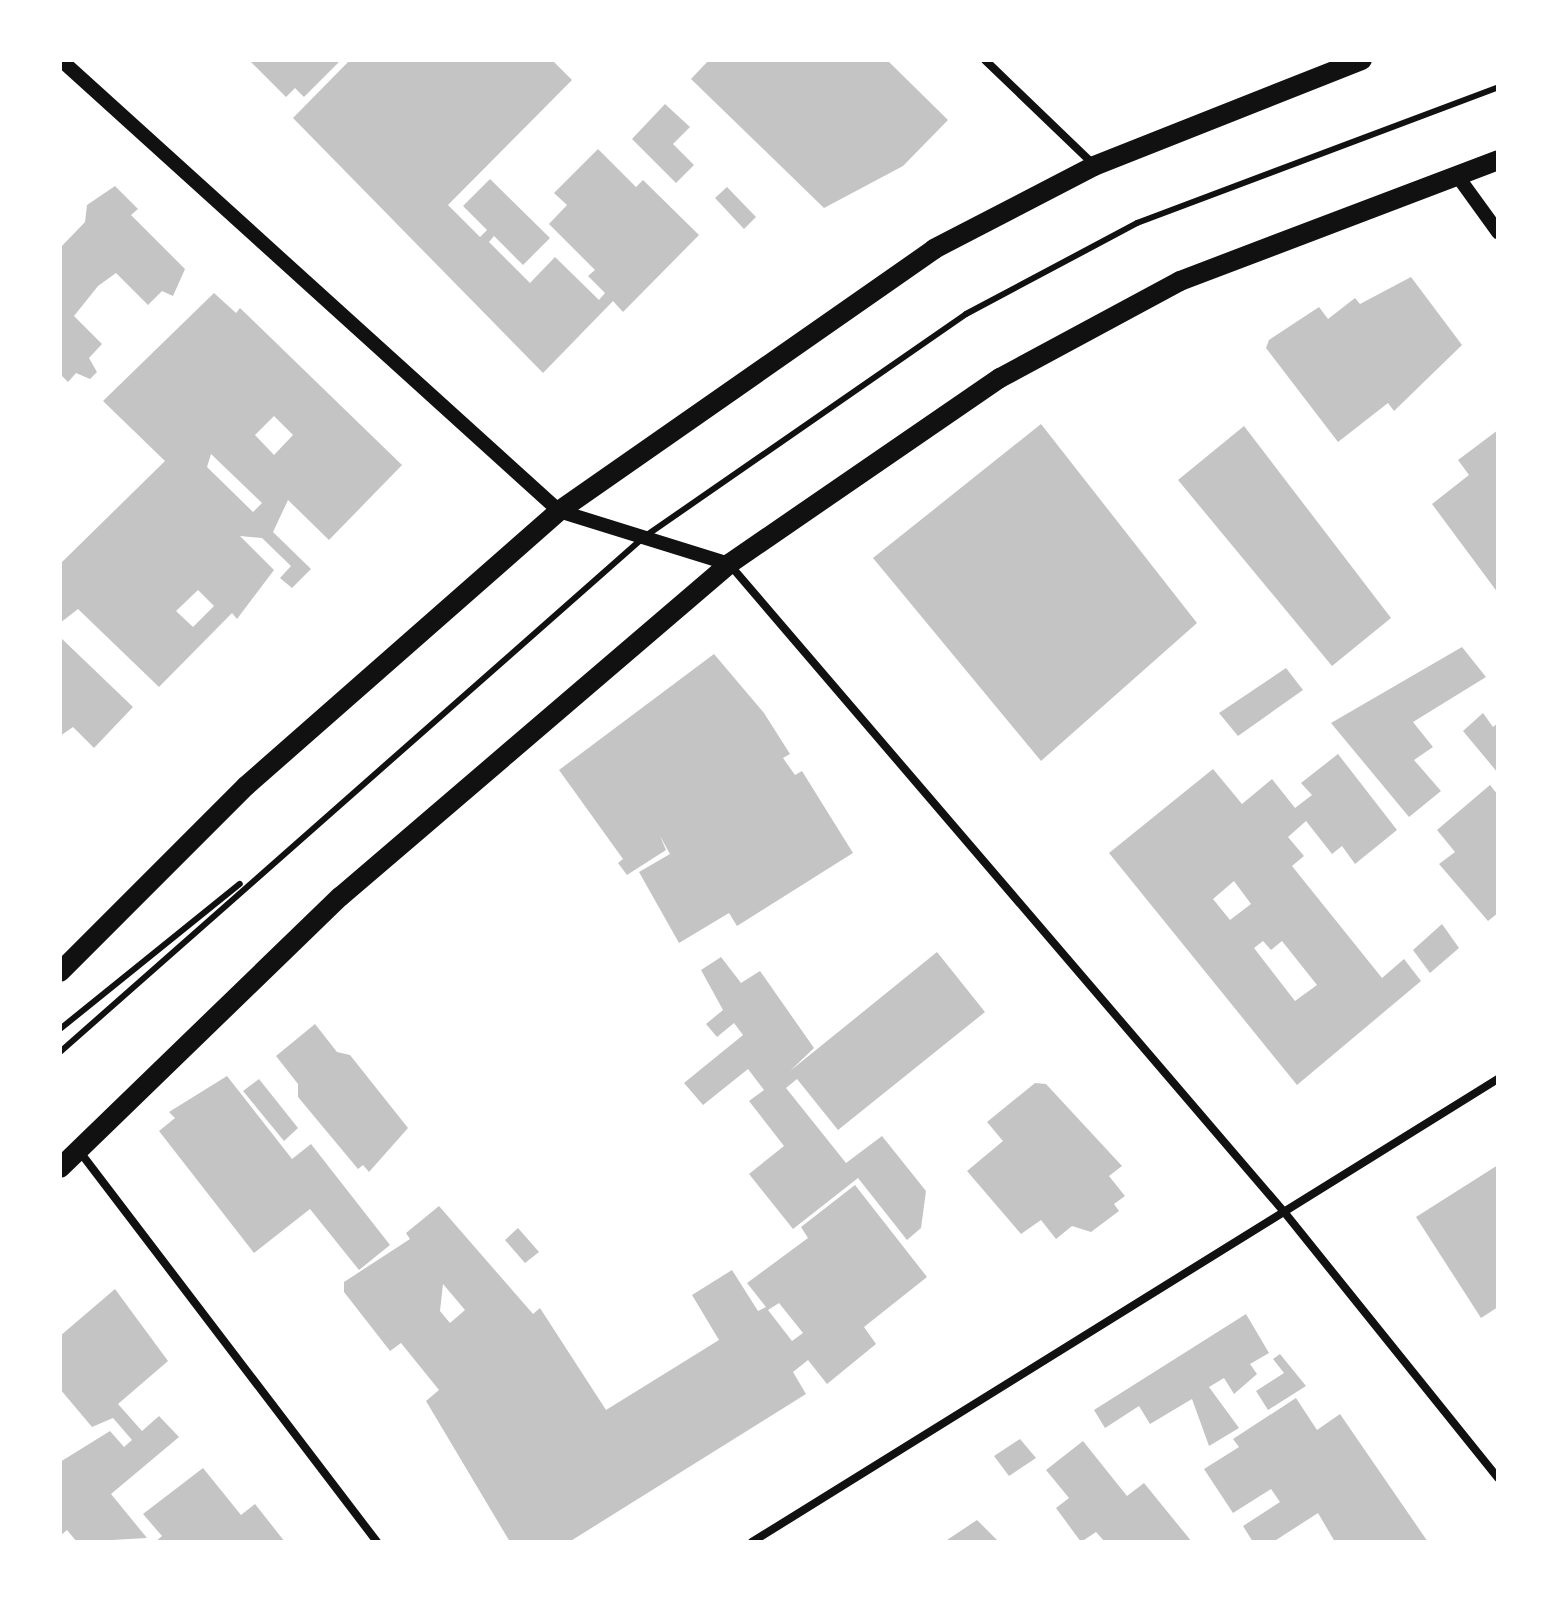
<!DOCTYPE html>
<html>
<head>
<meta charset="utf-8">
<style>
  body { margin:0 }
  #map { position:relative; width:1558px; height:1602px; overflow:hidden; background:#fff; font-family:Mulish,sans-serif }
  div>[style] { position:absolute }
  .building>* { inset:0; background:#c4c4c4 }
  .service>* { height:6px; margin:-3px; padding:0 3px; transform-origin:3px; border-radius:3px; background:#111 }
  .minor>* { height:8px; margin:-4px; padding:0 4px; transform-origin:4px; border-radius:4px; background:#111 }
  .tertiary>* { height:14px; margin:-7px; padding:0 7px; transform-origin:7px; border-radius:7px; background:#111 }
  .primary>* { height:20px; margin:-10px; padding:0 10px; transform-origin:10px; border-radius:10px; background:#111 }
  span { translate:-50% -50%; white-space:nowrap; text-align:center; line-height:1.15; -webkit-text-stroke:6px #fff; paint-order:stroke }
  .frame { position:absolute; inset:0; border:62px solid #fff; pointer-events:none }
</style>
</head>
<body>
<div id="map">
  <div class="building">
    <i style="clip-path:polygon(249px 60px,341px 60px,304px 97px,295px 88px,286px 97px)"></i>
    <i style="clip-path:polygon(350px 60px,552px 60px,572px 80px,448px 205px,480px 237px,487px 230px,463px 206px,490px 179px,550px 238px,523px 265px,494px 236px,489px 242px,530px 283px,555px 257px,599px 300px,605px 293px,588px 276px,595px 270px,549px 224px,567px 205px,554px 193px,598px 149px,636px 187px,643px 180px,699px 235px,623px 312px,613px 301px,543px 373px,293px 118px)"></i>
    <i style="clip-path:polygon(709px 60px,887px 60px,948px 120px,903px 166px,824px 208px,691px 79px)"></i>
    <i style="clip-path:polygon(665px 104px,690px 127px,673px 144px,694px 165px,676px 183px,632px 139px)"></i>
    <i style="clip-path:polygon(115px 186px,138px 209px,131px 215px,185px 269px,173px 296px,162px 291px,148px 305px,116px 273px,98px 286px,74px 316px,102px 344px,89px 358px,97px 372px,90px 379px,76px 373px,68px 382px,60px 374px,60px 248px,85px 222px,87px 205px)"></i>
    <i style="clip-path:polygon(727px 187px,756px 217px,744px 229px,715px 198px)"></i>
    <i style="clip-path:polygon(1411px 277px,1462px 345px,1394px 411px,1388px 403px,1338px 442px,1266px 348px,1269px 340px,1319px 307px,1328px 319px,1355px 298px,1360px 304px)"></i>
    <i style="clip-path:polygon(evenodd,214px 293px,236px 313px,240px 308px,402px 465px,329px 540px,288px 500px,273px 532px,311px 569px,292px 588px,280px 578px,291px 566px,262px 538px,240px 536px,274px 570px,237px 619px,232px 613px,159px 687px,78px 609px,60px 623px,60px 564px,165px 461px,103px 401px,214px 293px,274px 416px,293px 435px,274px 455px,255px 435px,274px 416px,214px 293px,211px 454px,262px 503px,253px 512px,207px 467px,211px 454px,214px 293px,198px 590px,214px 606px,193px 627px,176px 611px,198px 590px)"></i>
    <i style="clip-path:polygon(1041px 424px,1197px 623px,1041px 761px,873px 558px)"></i>
    <i style="clip-path:polygon(1244px 426px,1391px 618px,1332px 666px,1178px 480px)"></i>
    <i style="clip-path:polygon(1498px 430px,1498px 593px,1432px 504px,1469px 475px,1458px 460px)"></i>
    <i style="clip-path:polygon(60px 637px,133px 707px,94px 748px,73px 727px,60px 736px)"></i>
    <i style="clip-path:polygon(1462px 647px,1486px 677px,1413px 722px,1433px 747px,1414px 760px,1441px 791px,1409px 817px,1331px 723px)"></i>
    <i style="clip-path:polygon(714px 654px,764px 713px,790px 754px,783px 758px,795px 775px,802px 771px,853px 853px,737px 926px,729px 913px,679px 943px,639px 872px,670px 854px,660px 836px,666px 850px,627px 875px,618px 863px,623px 859px,559px 770px)"></i>
    <i style="clip-path:polygon(1286px 668px,1303px 690px,1238px 736px,1219px 713px)"></i>
    <i style="clip-path:polygon(1483px 713px,1493px 727px,1498px 723px,1498px 773px,1463px 731px)"></i>
    <i style="clip-path:polygon(evenodd,1338px 754px,1397px 830px,1355px 864px,1342px 846px,1332px 854px,1306px 821px,1288px 837px,1304px 856px,1292px 866px,1382px 978px,1404px 959px,1421px 981px,1297px 1085px,1109px 853px,1213px 769px,1242px 804px,1272px 779px,1295px 808px,1312px 795px,1301px 783px,1338px 754px,1234px 881px,1251px 904px,1230px 920px,1213px 899px,1234px 881px,1338px 754px,1263px 941px,1271px 950px,1282px 941px,1317px 985px,1295px 1001px,1254px 948px,1263px 941px)"></i>
    <i style="clip-path:polygon(1490px 785px,1498px 795px,1498px 913px,1488px 921px,1439px 864px,1455px 852px,1437px 830px)"></i>
    <i style="clip-path:polygon(1442px 924px,1459px 948px,1430px 973px,1413px 950px)"></i>
    <i style="clip-path:polygon(937px 952px,985px 1012px,838px 1130px,797px 1079px,786px 1088px,846px 1163px,882px 1136px,926px 1191px,921px 1228px,907px 1240px,858px 1178px,793px 1229px,749px 1174px,784px 1146px,749px 1101px,764px 1090px,748px 1069px,703px 1105px,684px 1083px,743px 1035px,734px 1023px,717px 1037px,706px 1024px,723px 1010px,701px 970px,721px 957px,741px 983px,760px 971px,814px 1048px,790px 1071px)"></i>
    <i style="clip-path:polygon(315px 1024px,337px 1052px,350px 1055px,408px 1128px,369px 1172px,363px 1165px,358px 1169px,298px 1097px,298px 1084px,276px 1056px)"></i>
    <i style="clip-path:polygon(227px 1076px,292px 1159px,311px 1144px,390px 1245px,359px 1270px,310px 1209px,254px 1253px,159px 1131px,175px 1118px,169px 1112px)"></i>
    <i style="clip-path:polygon(259px 1079px,298px 1128px,284px 1141px,243px 1091px)"></i>
    <i style="clip-path:polygon(1035px 1083px,1046px 1084px,1122px 1166px,1109px 1176px,1125px 1196px,1114px 1204px,1119px 1211px,1091px 1232px,1072px 1226px,1056px 1239px,1041px 1220px,1021px 1234px,967px 1171px,1003px 1141px,987px 1122px)"></i>
    <i style="clip-path:polygon(1498px 1165px,1498px 1307px,1481px 1318px,1416px 1217px)"></i>
    <i style="clip-path:polygon(evenodd,855px 1185px,927px 1277px,864px 1327px,876px 1344px,827px 1384px,808px 1360px,793px 1372px,806px 1394px,569px 1542px,510px 1542px,426px 1401px,439px 1390px,401px 1343px,390px 1351px,344px 1292px,344px 1282px,410px 1239px,406px 1233px,439px 1206px,533px 1314px,540px 1308px,606px 1410px,719px 1340px,692px 1295px,732px 1270px,758px 1311px,766px 1307px,747px 1283px,808px 1238px,801px 1227px,855px 1185px,443px 1284px,465px 1310px,450px 1323px,440px 1311px,443px 1284px,855px 1185px,779px 1303px,803px 1333px,792px 1341px,768px 1310px,779px 1303px)"></i>
    <i style="clip-path:polygon(518px 1228px,539px 1252px,525px 1263px,505px 1240px)"></i>
    <i style="clip-path:polygon(115px 1289px,168px 1361px,118px 1404px,142px 1431px,159px 1416px,179px 1437px,111px 1494px,147px 1538px,77px 1542px,67px 1530px,60px 1536px,60px 1462px,110px 1431px,124px 1447px,132px 1440px,113px 1418px,92px 1427px,60px 1389px,60px 1336px)"></i>
    <i style="clip-path:polygon(1246px 1314px,1269px 1353px,1250px 1364px,1257px 1374px,1234px 1394px,1224px 1378px,1209px 1387px,1239px 1428px,1209px 1446px,1192px 1399px,1150px 1424px,1139px 1406px,1105px 1428px,1094px 1410px)"></i>
    <i style="clip-path:polygon(1280px 1354px,1306px 1386px,1268px 1410px,1256px 1391px,1284px 1373px,1273px 1359px)"></i>
    <i style="clip-path:polygon(1296px 1398px,1317px 1430px,1340px 1414px,1428px 1542px,1335px 1542px,1318px 1513px,1273px 1542px,1253px 1542px,1243px 1526px,1280px 1502px,1271px 1489px,1233px 1513px,1204px 1469px,1239px 1447px,1233px 1439px)"></i>
    <i style="clip-path:polygon(1020px 1439px,1036px 1458px,1009px 1476px,994px 1456px)"></i>
    <i style="clip-path:polygon(1083px 1441px,1127px 1496px,1144px 1483px,1192px 1542px,1105px 1542px,1096px 1532px,1081px 1542px,1056px 1508px,1069px 1498px,1046px 1470px)"></i>
    <i style="clip-path:polygon(203px 1468px,241px 1515px,255px 1504px,285px 1542px,155px 1542px,162px 1536px,143px 1514px)"></i>
    <i style="clip-path:polygon(977px 1520px,999px 1542px,944px 1542px)"></i>
  </div>
  <div class="service">
    <i style="left:60px;top:1029px;width:231px;rotate:-38.9deg"></i>
    <i style="left:60px;top:1052px;width:779px;rotate:-41.41deg"></i>
    <i style="left:644px;top:537px;width:392px;rotate:-34.7deg"></i>
    <i style="left:966px;top:314px;width:194px;rotate:-28deg"></i>
    <i style="left:1137px;top:223px;width:386px;rotate:-20.6deg"></i>
  </div>
  <div class="minor">
    <i style="left:985px;top:60px;width:151px;rotate:43.9deg"></i>
    <i style="left:730px;top:565px;width:853px;rotate:49.42deg"></i>
    <i style="left:1285px;top:1213px;width:340px;rotate:51.2deg"></i>
    <i style="left:80px;top:1152px;width:490px;rotate:52.7deg"></i>
    <i style="left:752px;top:1542px;width:878px;rotate:-31.83deg"></i>
  </div>
  <div class="tertiary">
    <i style="left:61px;top:60px;width:672px;rotate:42.16deg"></i>
    <i style="left:559px;top:511px;width:178px;rotate:17.3deg"></i>
    <i style="left:1456px;top:174px;width:72px;rotate:54.1deg"></i>
  </div>
  <div class="primary">
    <i style="left:60px;top:972px;width:263px;rotate:-45deg"></i>
    <i style="left:246px;top:786px;width:417px;rotate:-41.3deg"></i>
    <i style="left:559px;top:511px;width:457px;rotate:-34.9deg"></i>
    <i style="left:934px;top:249px;width:180px;rotate:-27.4deg"></i>
    <i style="left:1094px;top:166px;width:288px;rotate:-21.6deg"></i>
    <i style="left:60px;top:1168px;width:390px;rotate:-44.1deg"></i>
    <i style="left:340px;top:897px;width:512px;rotate:-40.56deg"></i>
    <i style="left:729px;top:564px;width:329px;rotate:-34.5deg"></i>
    <i style="left:1000px;top:378px;width:204px;rotate:-28.3deg"></i>
    <i style="left:1180px;top:281px;width:340px;rotate:-20.8deg"></i>
  </div>
  <div class="frame"></div>
</div>
</body>
</html>
